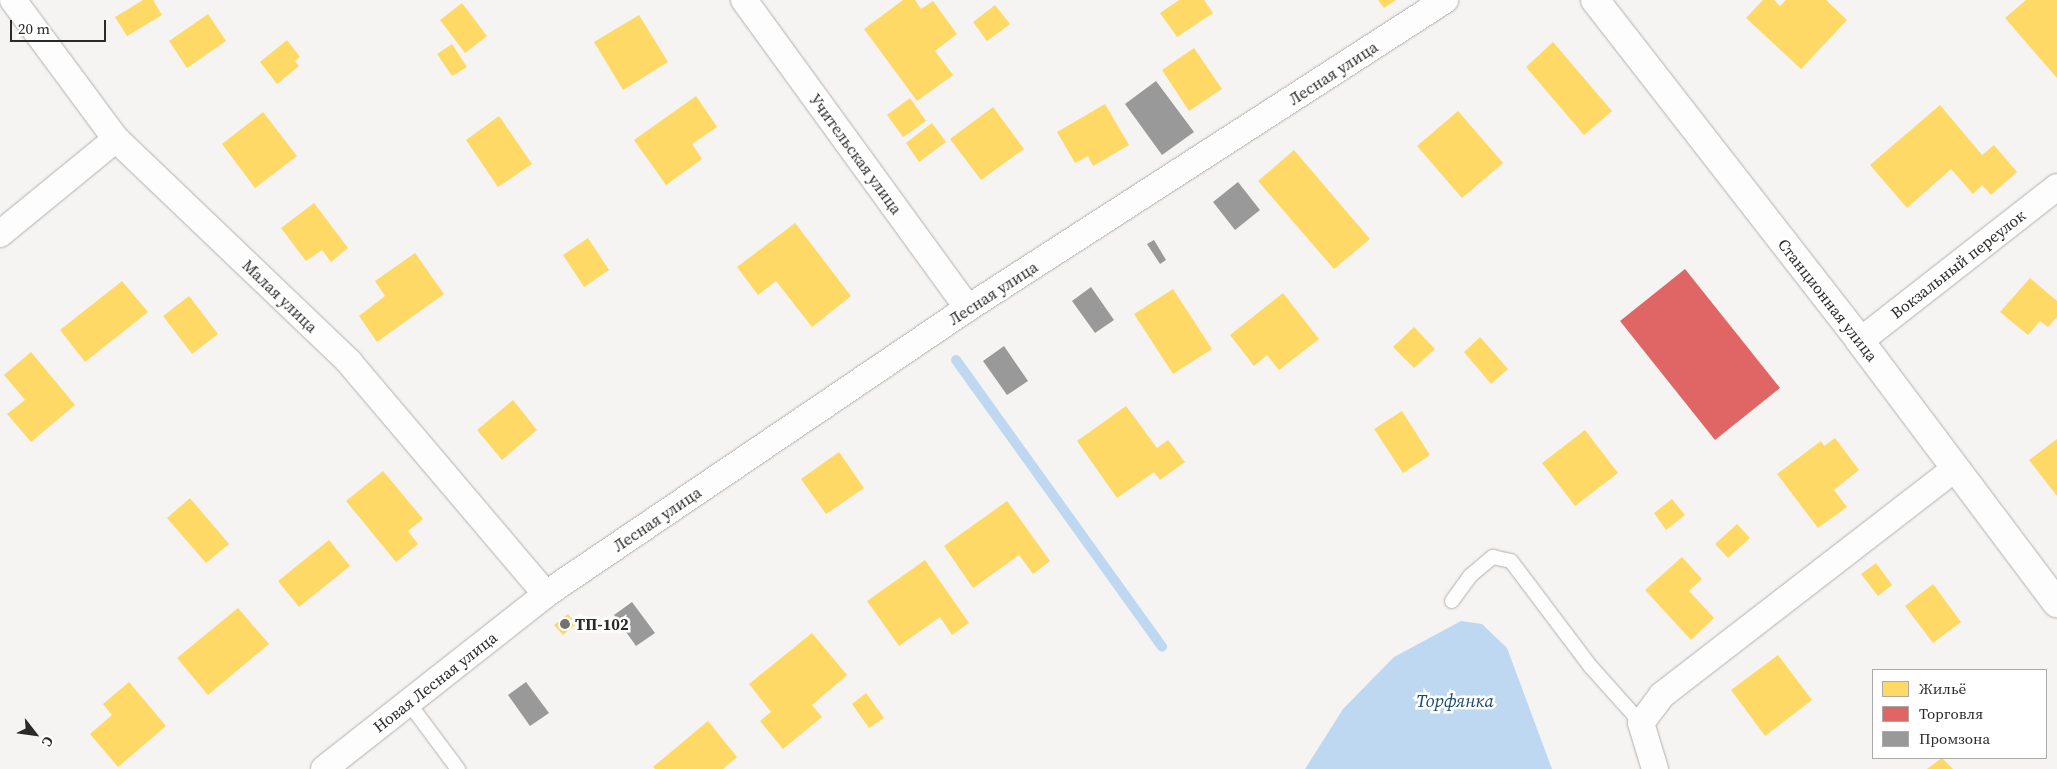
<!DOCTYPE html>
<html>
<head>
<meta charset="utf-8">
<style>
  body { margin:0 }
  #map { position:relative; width:2057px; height:769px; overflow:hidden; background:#f5f4f2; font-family:"Source Serif 4",serif }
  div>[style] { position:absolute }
  .water>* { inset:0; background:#bed8f2 }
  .homes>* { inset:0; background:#ffd966 }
  .shops>* { inset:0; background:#e06666 }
  .industry>* { inset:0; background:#999 }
  .stream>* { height:10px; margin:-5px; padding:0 5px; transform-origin:5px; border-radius:5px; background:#bed8f2 }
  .roads { filter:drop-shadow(0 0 1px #b1b0af) drop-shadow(0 0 1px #b1b0af) }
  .lane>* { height:14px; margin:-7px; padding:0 7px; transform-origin:7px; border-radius:7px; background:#fefdfd }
  .street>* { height:26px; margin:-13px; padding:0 13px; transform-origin:13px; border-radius:13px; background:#fefdfd }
  .secondary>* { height:28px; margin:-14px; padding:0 14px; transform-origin:14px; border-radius:14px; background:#fefdfd }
  .dots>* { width:14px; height:14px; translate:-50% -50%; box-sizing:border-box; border:2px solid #fff; border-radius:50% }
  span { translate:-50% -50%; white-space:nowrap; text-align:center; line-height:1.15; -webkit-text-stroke:5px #fff; paint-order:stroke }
  .street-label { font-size:16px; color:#2a2a28 }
  .poi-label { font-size:16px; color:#2a2a28; font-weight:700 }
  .left { translate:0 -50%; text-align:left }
  .water-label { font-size:18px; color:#1a4770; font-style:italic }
  .legend { position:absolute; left:1872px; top:669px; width:175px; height:90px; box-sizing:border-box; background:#fff; border:1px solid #aaaaa9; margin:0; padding:6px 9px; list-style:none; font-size:15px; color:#2a2a28 }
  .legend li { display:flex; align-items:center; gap:10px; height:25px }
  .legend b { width:25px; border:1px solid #aaaaa9 }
  .north { position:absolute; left:10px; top:709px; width:50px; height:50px; -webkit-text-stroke:4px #fff; paint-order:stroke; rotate:120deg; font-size:14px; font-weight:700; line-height:20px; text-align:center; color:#2a2a28 }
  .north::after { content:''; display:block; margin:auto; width:18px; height:22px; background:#2a2a28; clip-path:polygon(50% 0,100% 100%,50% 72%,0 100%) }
  .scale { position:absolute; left:10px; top:20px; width:96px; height:22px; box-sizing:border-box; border:2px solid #2a2a28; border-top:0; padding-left:6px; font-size:15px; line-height:18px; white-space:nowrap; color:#2a2a28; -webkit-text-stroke:4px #fff; paint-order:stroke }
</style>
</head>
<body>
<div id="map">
  <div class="water">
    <i style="clip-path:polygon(1461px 621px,1482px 624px,1507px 648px,1552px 769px,1305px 769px,1343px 709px,1394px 657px)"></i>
  </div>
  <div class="homes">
    <i style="clip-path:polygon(143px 0,153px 0,162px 15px,127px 36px,115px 17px)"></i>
    <i style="clip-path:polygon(903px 0,915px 0,921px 9px,933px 1px,957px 34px,935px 51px,953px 75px,917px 101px,864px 29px)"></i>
    <i style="clip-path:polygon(1179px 0,1204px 0,1213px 13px,1177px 37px,1160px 13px)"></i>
    <i style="clip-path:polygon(1378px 0,1396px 0,1384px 8px)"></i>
    <i style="clip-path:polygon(1763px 0,1774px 0,1780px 6px,1786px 0,1826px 0,1847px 20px,1801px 69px,1746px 18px)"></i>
    <i style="clip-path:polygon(2026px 0,2057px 0,2057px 78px,2005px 18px)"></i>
    <i style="clip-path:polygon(462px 3px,487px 36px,465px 53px,440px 20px)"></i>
    <i style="clip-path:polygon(995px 5px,1010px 24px,987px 41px,973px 22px)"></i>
    <i style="clip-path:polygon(208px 14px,226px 41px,187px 68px,169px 41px)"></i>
    <i style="clip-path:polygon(639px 15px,668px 62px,623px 90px,594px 42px)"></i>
    <i style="clip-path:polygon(287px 40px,300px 57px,295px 61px,299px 66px,277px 84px,260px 62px)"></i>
    <i style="clip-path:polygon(1553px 42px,1612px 111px,1584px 135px,1526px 67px)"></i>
    <i style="clip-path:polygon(452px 44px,467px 67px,452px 76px,437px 54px)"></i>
    <i style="clip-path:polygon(1194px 48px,1222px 89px,1189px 111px,1162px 70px)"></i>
    <i style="clip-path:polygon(696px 96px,717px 127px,692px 144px,702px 159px,666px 185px,634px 140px)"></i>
    <i style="clip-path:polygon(910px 98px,926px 121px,903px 137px,887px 115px)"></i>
    <i style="clip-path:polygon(1105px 104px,1129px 145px,1093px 166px,1088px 156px,1075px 163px,1057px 132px)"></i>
    <i style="clip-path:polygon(1940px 105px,1982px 155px,1994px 145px,2017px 172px,1991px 195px,1982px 185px,1973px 194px,1951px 169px,1907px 208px,1870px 165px)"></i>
    <i style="clip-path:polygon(993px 107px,1024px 149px,981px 180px,950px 139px)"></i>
    <i style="clip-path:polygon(1458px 111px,1503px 163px,1462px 198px,1417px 146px)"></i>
    <i style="clip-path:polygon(263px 112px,297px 156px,255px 188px,222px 144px)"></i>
    <i style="clip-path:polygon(499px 116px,532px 164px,498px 187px,466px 140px)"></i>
    <i style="clip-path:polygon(932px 123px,946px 142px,919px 162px,906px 143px)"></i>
    <i style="clip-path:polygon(1294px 150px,1370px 239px,1334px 269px,1258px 181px)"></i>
    <i style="clip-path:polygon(314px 203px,348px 248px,331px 262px,322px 250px,306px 261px,281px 228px)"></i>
    <i style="clip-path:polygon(795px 223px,851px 296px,812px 327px,776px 281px,758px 295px,737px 267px)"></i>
    <i style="clip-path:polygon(588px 238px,609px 270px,584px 287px,563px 255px)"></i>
    <i style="clip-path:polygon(415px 253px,444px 294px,377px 342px,359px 316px,385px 296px,375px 281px)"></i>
    <i style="clip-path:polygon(2030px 278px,2057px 301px,2057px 317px,2048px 327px,2040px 321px,2028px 335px,2000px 312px)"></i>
    <i style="clip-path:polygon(122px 281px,148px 312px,85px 362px,60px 330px)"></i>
    <i style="clip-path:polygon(1173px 289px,1212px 349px,1173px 374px,1134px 314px)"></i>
    <i style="clip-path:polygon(1283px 293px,1319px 339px,1279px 370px,1267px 355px,1254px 366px,1230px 335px)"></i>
    <i style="clip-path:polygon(189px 296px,218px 334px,192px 354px,163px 316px)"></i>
    <i style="clip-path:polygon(1414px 327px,1435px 349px,1414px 368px,1393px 347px)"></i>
    <i style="clip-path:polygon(1480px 337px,1508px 369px,1491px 384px,1464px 352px)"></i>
    <i style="clip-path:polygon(31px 352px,75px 405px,31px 442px,7px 414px,25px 400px,4px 375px)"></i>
    <i style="clip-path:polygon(513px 400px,537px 430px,502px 460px,477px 430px)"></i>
    <i style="clip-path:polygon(1126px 406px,1157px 448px,1168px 440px,1185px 462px,1160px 480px,1154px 472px,1117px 498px,1077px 441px)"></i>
    <i style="clip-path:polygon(1402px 411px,1430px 455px,1403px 473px,1374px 429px)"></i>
    <i style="clip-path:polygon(1585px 430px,1618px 473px,1575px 506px,1542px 463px)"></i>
    <i style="clip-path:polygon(1835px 438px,1859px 470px,1834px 490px,1847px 507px,1818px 528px,1777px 474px,1821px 441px,1824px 446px)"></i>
    <i style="clip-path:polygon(2057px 439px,2057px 496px,2029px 460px)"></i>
    <i style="clip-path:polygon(839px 452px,864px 488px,826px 514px,801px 479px)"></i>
    <i style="clip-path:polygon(383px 471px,423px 519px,408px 531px,418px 544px,396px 562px,346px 501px)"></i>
    <i style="clip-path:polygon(190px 498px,229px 544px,206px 563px,167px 518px)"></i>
    <i style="clip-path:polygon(1672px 499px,1685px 515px,1666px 530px,1654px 513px)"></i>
    <i style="clip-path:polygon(1007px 501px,1050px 561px,1033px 574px,1019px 555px,973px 588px,944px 546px)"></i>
    <i style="clip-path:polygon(1737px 524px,1750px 538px,1728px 558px,1715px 544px)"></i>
    <i style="clip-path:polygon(329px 540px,350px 566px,299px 607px,278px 581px)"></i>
    <i style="clip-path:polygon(1682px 557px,1702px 579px,1689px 591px,1714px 618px,1691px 640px,1645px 590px)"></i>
    <i style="clip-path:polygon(925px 560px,969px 623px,952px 635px,940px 617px,899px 646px,867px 601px)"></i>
    <i style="clip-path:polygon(1876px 563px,1892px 585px,1878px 596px,1861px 574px)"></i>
    <i style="clip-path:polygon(1933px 584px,1961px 622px,1933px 643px,1905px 606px)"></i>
    <i style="clip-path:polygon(238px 608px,269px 644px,208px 695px,177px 658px)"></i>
    <i style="clip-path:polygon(568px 614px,576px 624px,563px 635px,554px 625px)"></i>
    <i style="clip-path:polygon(812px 633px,847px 675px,812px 705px,822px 717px,783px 749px,760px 721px,771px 712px,749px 684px)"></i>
    <i style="clip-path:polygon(1778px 655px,1812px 700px,1765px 736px,1731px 690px)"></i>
    <i style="clip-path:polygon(129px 682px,166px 726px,118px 767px,90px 734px,112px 715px,103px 704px)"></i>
    <i style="clip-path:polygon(866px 693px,884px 718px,869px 728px,852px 704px)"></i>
    <i style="clip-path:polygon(708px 721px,737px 757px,723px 769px,655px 769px,653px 767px)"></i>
    <i style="clip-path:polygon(1942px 758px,1953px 769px,1927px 769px)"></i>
  </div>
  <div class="shops">
    <i style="clip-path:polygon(1685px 269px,1780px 388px,1715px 440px,1620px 321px)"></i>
  </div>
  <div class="industry">
    <i style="clip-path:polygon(1156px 81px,1194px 132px,1162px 155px,1125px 104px)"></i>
    <i style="clip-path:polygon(1238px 182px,1260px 210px,1235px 230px,1213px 202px)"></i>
    <i style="clip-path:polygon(1154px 240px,1166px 260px,1160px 264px,1147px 244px)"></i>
    <i style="clip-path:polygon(1091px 287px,1114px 320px,1095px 333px,1072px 301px)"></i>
    <i style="clip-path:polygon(1004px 346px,1028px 381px,1007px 395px,983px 361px)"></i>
    <i style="clip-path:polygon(632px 602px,655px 633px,636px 646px,614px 615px)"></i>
    <i style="clip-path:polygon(526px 682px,549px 713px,530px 726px,508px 695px)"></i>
  </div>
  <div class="stream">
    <i style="left:956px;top:360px;width:353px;rotate:54.3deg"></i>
  </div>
  <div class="roads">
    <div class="lane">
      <i style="left:1452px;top:601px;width:31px;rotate:-54deg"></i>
      <i style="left:1470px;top:576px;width:30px;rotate:-40deg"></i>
      <i style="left:1493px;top:557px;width:18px;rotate:13deg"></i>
      <i style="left:1511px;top:561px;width:133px;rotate:53deg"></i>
      <i style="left:1591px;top:667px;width:75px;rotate:48.2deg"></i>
      <i style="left:408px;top:702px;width:84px;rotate:53.3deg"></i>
    </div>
    <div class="street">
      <i style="left:13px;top:0;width:173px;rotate:53.5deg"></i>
      <i style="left:116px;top:139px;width:323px;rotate:43.7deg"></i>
      <i style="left:349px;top:362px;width:304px;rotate:49.7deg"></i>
      <i style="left:744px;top:0;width:381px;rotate:54deg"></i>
      <i style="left:0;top:234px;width:150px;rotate:-39.3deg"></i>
      <i style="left:1860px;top:341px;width:250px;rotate:-38deg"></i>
      <i style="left:324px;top:769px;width:283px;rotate:-38.2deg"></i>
      <i style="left:546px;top:594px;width:510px;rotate:-34.13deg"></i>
      <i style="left:968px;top:308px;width:568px;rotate:-32.85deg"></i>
      <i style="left:1655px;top:769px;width:48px;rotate:-106.9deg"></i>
      <i style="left:1641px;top:723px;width:35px;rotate:-53deg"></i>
      <i style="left:1662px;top:695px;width:371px;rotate:-37.7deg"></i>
    </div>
    <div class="secondary">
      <i style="left:1595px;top:0;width:432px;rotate:52.1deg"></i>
      <i style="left:1860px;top:341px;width:328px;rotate:53.1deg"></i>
    </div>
  </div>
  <div class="dots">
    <i style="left:565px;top:624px;background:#71716f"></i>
  </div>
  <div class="street-label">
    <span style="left:1333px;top:73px;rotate:-33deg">Лесная улица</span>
    <span style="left:856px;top:154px;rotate:54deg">Учительская улица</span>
    <span style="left:1958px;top:264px;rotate:-38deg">Вокзальный переулок</span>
    <span style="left:993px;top:293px;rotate:-33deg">Лесная улица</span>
    <span style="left:280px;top:296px;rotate:44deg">Малая улица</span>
    <span style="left:1828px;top:300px;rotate:52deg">Станционная улица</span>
    <span style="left:657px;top:519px;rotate:-34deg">Лесная улица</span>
    <span style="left:435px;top:682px;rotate:-38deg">Новая Лесная улица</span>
  </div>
  <div class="poi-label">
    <span class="left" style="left:575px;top:624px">ТП-102</span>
  </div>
  <div class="water-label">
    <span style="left:1455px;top:701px">Торфянка</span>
  </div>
  <ul class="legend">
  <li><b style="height:14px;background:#ffd966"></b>Жильё</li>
  <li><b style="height:14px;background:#e06666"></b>Торговля</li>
  <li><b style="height:14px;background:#999"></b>Промзона</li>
  </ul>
  <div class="north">С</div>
  <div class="scale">20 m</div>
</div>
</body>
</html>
